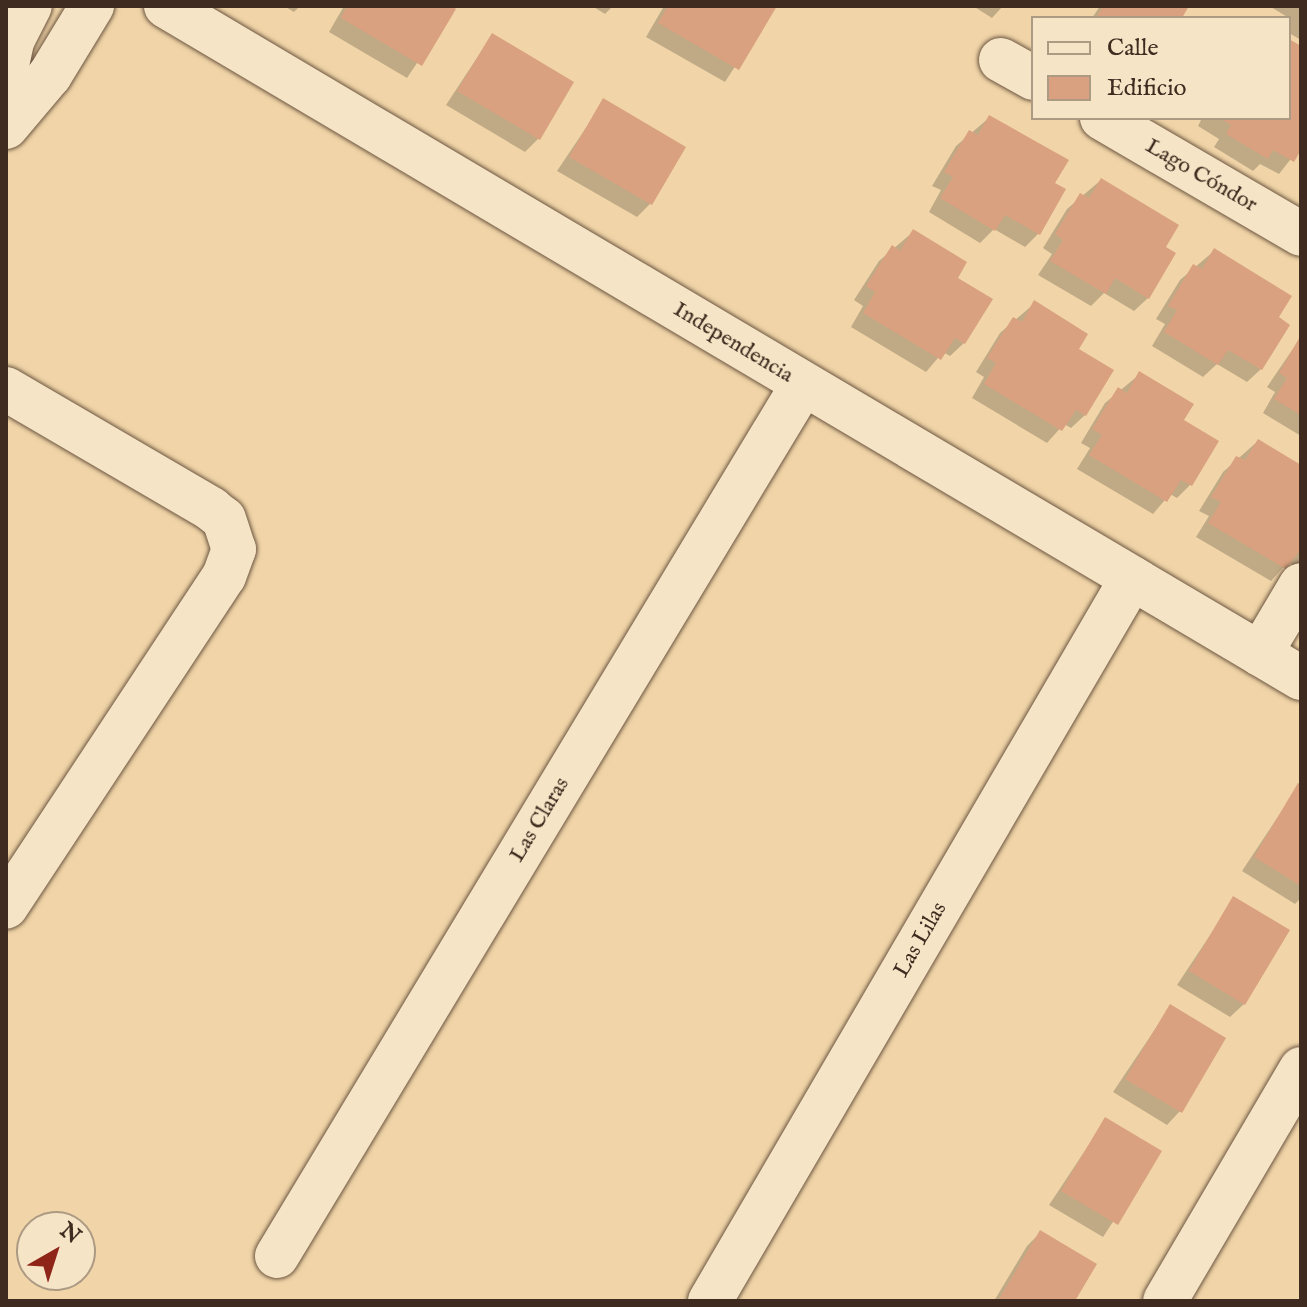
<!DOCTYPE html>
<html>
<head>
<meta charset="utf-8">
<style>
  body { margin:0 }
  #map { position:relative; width:1307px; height:1307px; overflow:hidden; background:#f1d5a8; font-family:"IM FELL English",serif }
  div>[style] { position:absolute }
  .shadow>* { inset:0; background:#0003 }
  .building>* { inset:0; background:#d9a17f }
  .roads { filter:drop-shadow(0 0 2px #6c5641) drop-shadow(0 0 2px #6c5641) }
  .minor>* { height:44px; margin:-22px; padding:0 22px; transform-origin:22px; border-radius:22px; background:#f6e4c6 }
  span { translate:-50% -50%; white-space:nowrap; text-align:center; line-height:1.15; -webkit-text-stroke:7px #f6e4c6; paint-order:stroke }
  .street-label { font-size:22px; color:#3f2b1f }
  .frame { position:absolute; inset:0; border:8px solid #3f2b1f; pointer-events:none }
  .legend { position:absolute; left:1031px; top:16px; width:260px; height:104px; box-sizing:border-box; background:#f6e4c6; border:2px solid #ad9a83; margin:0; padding:10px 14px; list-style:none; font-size:24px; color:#3f2b1f }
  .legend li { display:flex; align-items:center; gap:16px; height:40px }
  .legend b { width:40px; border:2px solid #ad9a83 }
  .north { position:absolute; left:16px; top:1211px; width:80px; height:80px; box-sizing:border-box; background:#f6e4c6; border:2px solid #ad9a83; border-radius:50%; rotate:39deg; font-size:22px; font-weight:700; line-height:32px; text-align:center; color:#3f2b1f }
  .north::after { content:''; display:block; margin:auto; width:28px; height:36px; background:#8f2418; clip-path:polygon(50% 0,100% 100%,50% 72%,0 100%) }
</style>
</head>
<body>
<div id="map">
  <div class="shadow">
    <i style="clip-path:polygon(284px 6px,300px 6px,294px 12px)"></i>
    <i style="clip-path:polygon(344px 6px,448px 6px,453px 9px,407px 78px,329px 32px)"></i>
    <i style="clip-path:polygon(592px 6px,613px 6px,605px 14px)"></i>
    <i style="clip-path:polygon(664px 6px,774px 6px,725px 82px,646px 37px)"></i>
    <i style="clip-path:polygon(973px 6px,1003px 6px,992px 18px)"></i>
    <i style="clip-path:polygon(1100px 6px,1187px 6px,1179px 18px,1092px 18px)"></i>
    <i style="clip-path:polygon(1269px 6px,1301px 6px,1301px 40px,1289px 33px,1289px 18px)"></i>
    <i style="clip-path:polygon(492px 35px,539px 138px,525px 152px,446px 105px)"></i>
    <i style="clip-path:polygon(1289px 41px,1301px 48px,1301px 146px,1279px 174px,1260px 164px,1253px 171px,1214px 147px,1219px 139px,1198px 126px,1202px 118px,1289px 118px)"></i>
    <i style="clip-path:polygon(604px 101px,650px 204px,637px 217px,557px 171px)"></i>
    <i style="clip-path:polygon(990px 117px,1053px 183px,1038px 234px,1025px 247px,994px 229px,980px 243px,929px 212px,941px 190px,932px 186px,956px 146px)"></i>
    <i style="clip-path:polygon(1101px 180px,1163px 248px,1148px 298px,1134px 311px,1104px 293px,1091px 306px,1038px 275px,1052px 254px,1043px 248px,1067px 209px)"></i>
    <i style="clip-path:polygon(913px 232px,964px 343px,950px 356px,943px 352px,926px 372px,851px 327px,863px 306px,854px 300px,879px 261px)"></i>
    <i style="clip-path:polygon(1214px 251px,1276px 318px,1261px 369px,1247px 382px,1217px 364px,1203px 377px,1152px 346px,1165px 324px,1156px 319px,1180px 280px)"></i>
    <i style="clip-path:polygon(1035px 303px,1077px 349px,1085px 415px,1071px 428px,1064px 424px,1047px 443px,972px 398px,984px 377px,976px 372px,1000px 333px)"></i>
    <i style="clip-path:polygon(1301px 337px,1301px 436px,1263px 413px,1275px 392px,1267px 387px)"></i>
    <i style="clip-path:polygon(1140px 374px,1182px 420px,1190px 485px,1177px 498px,1170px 494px,1153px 514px,1077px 469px,1090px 448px,1081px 443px,1105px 403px)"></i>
    <i style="clip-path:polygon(1258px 441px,1301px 468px,1301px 561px,1295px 566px,1288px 562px,1271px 581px,1196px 537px,1209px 516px,1199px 511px,1223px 472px)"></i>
    <i style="clip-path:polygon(1299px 785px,1301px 898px,1295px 904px,1242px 871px)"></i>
    <i style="clip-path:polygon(1234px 899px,1244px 1004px,1230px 1017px,1177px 985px)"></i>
    <i style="clip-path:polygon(1170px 1007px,1180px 1111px,1167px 1125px,1113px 1092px)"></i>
    <i style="clip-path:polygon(1106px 1119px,1159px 1152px,1103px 1237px,1049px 1205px)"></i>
    <i style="clip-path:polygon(1041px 1232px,1073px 1301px,994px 1301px,1027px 1246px)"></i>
  </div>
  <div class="building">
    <i style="clip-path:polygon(347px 6px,452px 6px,456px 9px,422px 66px,341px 18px)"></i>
    <i style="clip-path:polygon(668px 6px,777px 6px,739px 70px,658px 23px)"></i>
    <i style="clip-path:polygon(1103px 6px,1189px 6px,1182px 18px,1096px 18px)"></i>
    <i style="clip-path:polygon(492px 33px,574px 82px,540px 140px,457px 91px)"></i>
    <i style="clip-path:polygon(1289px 39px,1301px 46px,1301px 150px,1294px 162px,1273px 150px,1268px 159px,1226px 134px,1231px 125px,1220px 118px,1289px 118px)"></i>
    <i style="clip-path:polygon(603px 98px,686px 147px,652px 205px,569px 157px)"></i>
    <i style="clip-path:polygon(989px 115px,1069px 160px,1055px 183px,1066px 189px,1040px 235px,1005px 215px,995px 231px,940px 198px,953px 177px,944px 172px,969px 130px,978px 135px)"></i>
    <i style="clip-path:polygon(1101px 178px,1179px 225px,1166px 247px,1176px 253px,1149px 299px,1115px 278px,1106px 294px,1050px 261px,1063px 240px,1055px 234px,1080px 193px,1089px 198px)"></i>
    <i style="clip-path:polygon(913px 229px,967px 262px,958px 278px,993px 299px,965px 344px,955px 338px,941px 360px,863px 313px,875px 292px,866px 286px,892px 245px,900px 251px)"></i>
    <i style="clip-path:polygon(1214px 248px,1292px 296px,1279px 317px,1290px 325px,1262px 370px,1228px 350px,1218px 365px,1164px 332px,1177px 310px,1168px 306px,1193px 264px,1202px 269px)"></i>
    <i style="clip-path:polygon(1034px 300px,1088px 334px,1079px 349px,1114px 370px,1086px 416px,1076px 410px,1062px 431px,984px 384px,996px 363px,987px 358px,1013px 317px,1022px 322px)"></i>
    <i style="clip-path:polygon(1301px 335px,1301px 415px,1274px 399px,1287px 378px,1279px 373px)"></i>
    <i style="clip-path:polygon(1139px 371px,1194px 404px,1184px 420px,1219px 441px,1192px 486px,1181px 480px,1167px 502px,1089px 455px,1102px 435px,1092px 429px,1118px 387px,1127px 393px)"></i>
    <i style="clip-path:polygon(1258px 439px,1301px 465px,1301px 549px,1286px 569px,1208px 523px,1221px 502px,1211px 497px,1236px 456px,1245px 460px)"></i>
    <i style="clip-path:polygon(1298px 783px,1301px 785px,1301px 886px,1254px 857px)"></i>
    <i style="clip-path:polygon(1233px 896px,1290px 930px,1245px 1005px,1189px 971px)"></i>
    <i style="clip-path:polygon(1170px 1004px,1226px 1038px,1182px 1113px,1125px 1079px)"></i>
    <i style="clip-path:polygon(1105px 1117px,1162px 1151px,1118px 1225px,1061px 1191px)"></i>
    <i style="clip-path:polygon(1040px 1230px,1097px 1264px,1075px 1301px,998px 1301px)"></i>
  </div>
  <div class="roads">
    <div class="minor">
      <i style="left:166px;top:6px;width:1319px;rotate:30.63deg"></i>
      <i style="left:1001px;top:60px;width:37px;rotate:29deg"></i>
      <i style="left:6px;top:70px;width:30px;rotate:-78deg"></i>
      <i style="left:12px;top:41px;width:39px;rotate:-63deg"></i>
      <i style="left:1102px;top:118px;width:230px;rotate:30.2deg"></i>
      <i style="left:6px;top:127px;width:68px;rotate:-49.8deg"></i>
      <i style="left:50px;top:75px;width:81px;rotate:-58.7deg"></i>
      <i style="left:6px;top:389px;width:238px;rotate:30.3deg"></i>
      <i style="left:211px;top:509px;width:16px;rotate:38deg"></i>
      <i style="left:224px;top:519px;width:32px;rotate:72deg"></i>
      <i style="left:234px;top:549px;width:29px;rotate:110deg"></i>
      <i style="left:224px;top:576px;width:396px;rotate:123.4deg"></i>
      <i style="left:1260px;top:654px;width:80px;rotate:-59.3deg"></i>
      <i style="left:277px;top:1256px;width:1018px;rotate:-58.9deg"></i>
      <i style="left:710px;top:1301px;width:837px;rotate:-59.73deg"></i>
      <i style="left:1165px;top:1301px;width:269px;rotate:-59.6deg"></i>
    </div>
  </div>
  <div class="street-label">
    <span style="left:1201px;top:176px;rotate:30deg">Lago Cóndor</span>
    <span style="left:733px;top:343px;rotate:31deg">Independencia</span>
    <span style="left:540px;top:820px;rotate:-59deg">Las Claras</span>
    <span style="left:921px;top:940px;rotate:-60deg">Las Lilas</span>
  </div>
  <div class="frame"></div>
  <ul class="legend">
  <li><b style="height:10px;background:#f6e4c6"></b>Calle</li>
  <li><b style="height:22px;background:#d9a17f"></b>Edificio</li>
  </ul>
  <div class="north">N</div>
</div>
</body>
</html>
